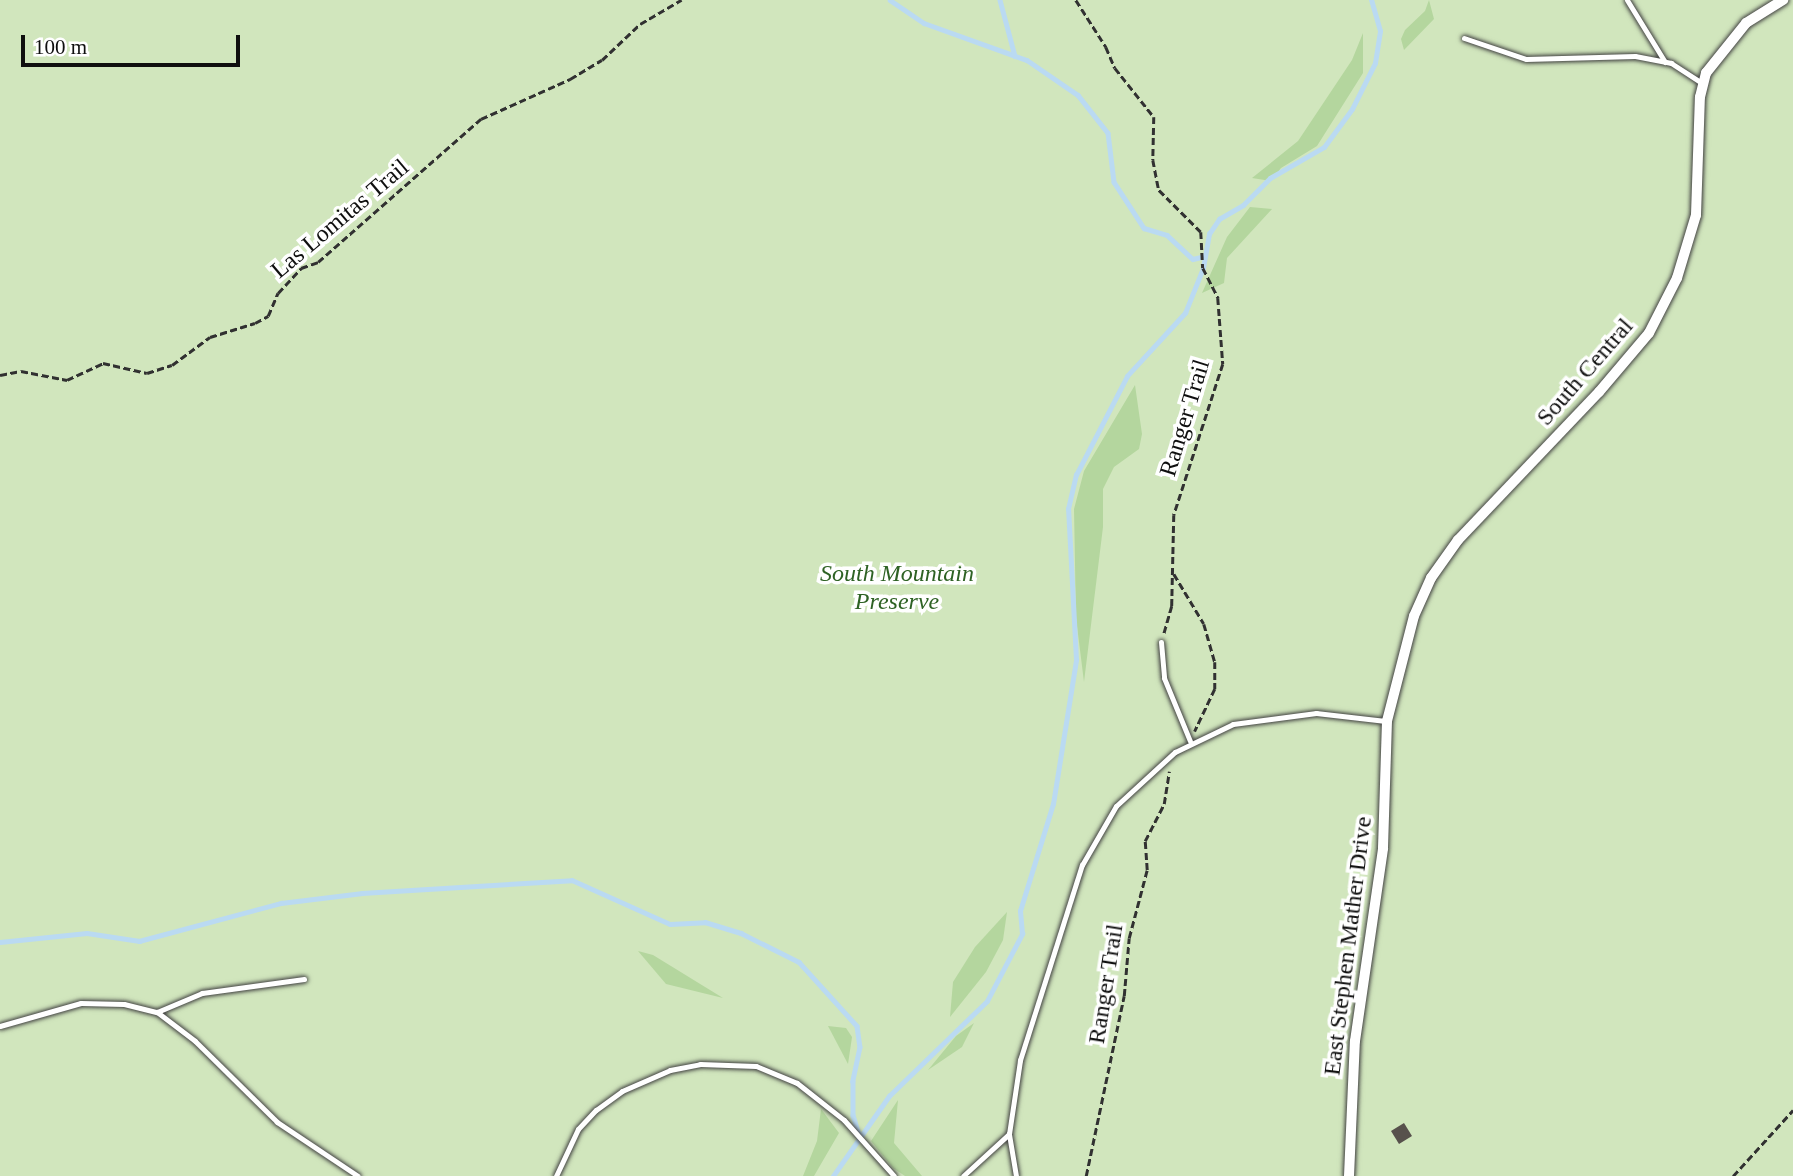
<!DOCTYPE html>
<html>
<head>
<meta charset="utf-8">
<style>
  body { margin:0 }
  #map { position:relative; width:1793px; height:1176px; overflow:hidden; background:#fefcf2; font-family:Georgia,serif }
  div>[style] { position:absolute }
  .green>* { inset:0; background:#d1e6bd }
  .forest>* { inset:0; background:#b4d69e }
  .stream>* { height:4.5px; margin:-2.25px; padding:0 2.25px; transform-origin:2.25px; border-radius:2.25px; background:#badaf2 }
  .building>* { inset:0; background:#57514c }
  .path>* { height:2.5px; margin-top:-1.25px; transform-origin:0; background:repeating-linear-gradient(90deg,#313131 0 7px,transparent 0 10.5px) }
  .roads { filter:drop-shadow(0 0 2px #424242) drop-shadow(0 0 2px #424242) }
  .lane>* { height:5px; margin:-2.5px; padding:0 2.5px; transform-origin:2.5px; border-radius:2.5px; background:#fff }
  .street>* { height:10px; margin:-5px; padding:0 5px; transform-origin:5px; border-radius:5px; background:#fff }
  span { translate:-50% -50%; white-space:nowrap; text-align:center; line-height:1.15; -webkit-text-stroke:7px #fff; paint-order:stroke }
  .street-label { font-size:24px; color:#0f0f0f }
  .park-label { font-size:24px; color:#2e6224; font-style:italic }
  .scale { position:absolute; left:21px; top:35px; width:219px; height:32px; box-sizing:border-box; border:4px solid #0f0f0f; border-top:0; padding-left:9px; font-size:21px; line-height:24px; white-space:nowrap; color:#0f0f0f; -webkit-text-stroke:5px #fff; paint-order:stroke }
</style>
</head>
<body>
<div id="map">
  <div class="green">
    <i style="clip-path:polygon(0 0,1793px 0,1793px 1176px,0 1176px)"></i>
  </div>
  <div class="forest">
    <i style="clip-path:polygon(1429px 0,1434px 19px,1404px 50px,1401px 39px,1405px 30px,1425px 11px)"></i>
    <i style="clip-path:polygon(1363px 33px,1363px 73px,1317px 146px,1281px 168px,1271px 181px,1252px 178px,1298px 141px,1352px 60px)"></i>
    <i style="clip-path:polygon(1250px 207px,1272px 209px,1227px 258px,1224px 283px,1202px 293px,1227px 237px)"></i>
    <i style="clip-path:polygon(1135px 385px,1142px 434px,1139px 449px,1114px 467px,1103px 489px,1103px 527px,1084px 682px,1076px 618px,1074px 509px,1084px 471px)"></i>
    <i style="clip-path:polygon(1007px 912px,1003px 940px,986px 972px,950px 1017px,953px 982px,975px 947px)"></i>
    <i style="clip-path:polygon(638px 951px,653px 955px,723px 998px,666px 984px)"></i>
    <i style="clip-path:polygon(974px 1023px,962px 1047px,928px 1070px,956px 1036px)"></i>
    <i style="clip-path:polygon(828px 1026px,846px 1028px,852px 1037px,848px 1064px)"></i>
    <i style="clip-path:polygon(898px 1100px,894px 1143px,922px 1176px,905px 1176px,893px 1168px,871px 1141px)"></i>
    <i style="clip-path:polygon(821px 1109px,839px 1133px,814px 1176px,803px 1176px,817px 1141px)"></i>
  </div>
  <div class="stream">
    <i style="left:890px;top:0;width:41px;rotate:34.1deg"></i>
    <i style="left:924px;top:23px;width:109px;rotate:19.8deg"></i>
    <i style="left:1027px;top:60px;width:62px;rotate:34.5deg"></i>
    <i style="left:1078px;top:95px;width:48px;rotate:51.7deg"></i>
    <i style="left:1108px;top:133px;width:49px;rotate:83deg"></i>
    <i style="left:1114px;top:182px;width:55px;rotate:56.9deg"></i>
    <i style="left:1144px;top:228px;width:24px;rotate:17deg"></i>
    <i style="left:1167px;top:235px;width:35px;rotate:43deg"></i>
    <i style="left:1193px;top:259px;width:12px;rotate:-14deg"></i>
    <i style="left:1000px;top:0;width:58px;rotate:75deg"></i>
    <i style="left:0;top:942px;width:87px;rotate:-5.9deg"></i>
    <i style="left:87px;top:933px;width:53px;rotate:8.7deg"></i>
    <i style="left:139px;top:941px;width:147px;rotate:-15deg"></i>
    <i style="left:281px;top:903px;width:82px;rotate:-7deg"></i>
    <i style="left:362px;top:893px;width:210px;rotate:-3.5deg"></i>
    <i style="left:572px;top:880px;width:107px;rotate:24.2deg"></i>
    <i style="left:670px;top:924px;width:35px;rotate:-3deg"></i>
    <i style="left:705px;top:922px;width:38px;rotate:17deg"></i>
    <i style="left:741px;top:933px;width:65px;rotate:26.6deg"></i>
    <i style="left:799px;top:962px;width:86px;rotate:47.8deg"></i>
    <i style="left:857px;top:1026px;width:21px;rotate:82deg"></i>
    <i style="left:860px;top:1047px;width:35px;rotate:102deg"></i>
    <i style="left:853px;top:1081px;width:34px;rotate:90deg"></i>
    <i style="left:853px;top:1115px;width:21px;rotate:73deg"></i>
    <i style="left:833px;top:1176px;width:98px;rotate:-55deg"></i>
    <i style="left:889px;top:1096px;width:136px;rotate:-44.1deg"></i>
    <i style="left:987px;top:1001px;width:76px;rotate:-62.4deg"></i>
    <i style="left:1022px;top:934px;width:23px;rotate:-95deg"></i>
    <i style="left:1020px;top:911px;width:112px;rotate:-72.9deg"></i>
    <i style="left:1053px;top:804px;width:146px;rotate:-80.9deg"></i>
    <i style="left:1076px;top:660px;width:151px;rotate:-93deg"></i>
    <i style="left:1068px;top:509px;width:35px;rotate:-77deg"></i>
    <i style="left:1076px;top:475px;width:111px;rotate:-62.7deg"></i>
    <i style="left:1127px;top:376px;width:86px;rotate:-47.4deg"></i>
    <i style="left:1185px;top:313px;width:48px;rotate:-68.2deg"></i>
    <i style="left:1203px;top:268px;width:35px;rotate:-80deg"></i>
    <i style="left:1209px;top:234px;width:18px;rotate:-56deg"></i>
    <i style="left:1219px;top:219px;width:28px;rotate:-30deg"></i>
    <i style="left:1243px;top:205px;width:38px;rotate:-45deg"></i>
    <i style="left:1270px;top:178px;width:62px;rotate:-29.9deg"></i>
    <i style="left:1324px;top:147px;width:47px;rotate:-53.6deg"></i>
    <i style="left:1352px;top:109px;width:51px;rotate:-63.4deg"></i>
    <i style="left:1375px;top:63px;width:32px;rotate:-81deg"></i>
    <i style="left:1380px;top:31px;width:32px;rotate:-106deg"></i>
  </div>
  <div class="building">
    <i style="clip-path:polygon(1404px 1123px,1412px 1136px,1399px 1144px,1391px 1131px)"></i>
  </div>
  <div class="path">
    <i style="left:1076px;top:0;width:56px;rotate:57.4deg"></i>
    <i style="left:1106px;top:47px;width:23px;rotate:67deg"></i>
    <i style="left:1115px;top:68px;width:63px;rotate:51.5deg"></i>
    <i style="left:1154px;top:117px;width:43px;rotate:91.3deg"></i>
    <i style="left:1153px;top:160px;width:31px;rotate:79deg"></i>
    <i style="left:1159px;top:190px;width:59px;rotate:45deg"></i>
    <i style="left:1201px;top:232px;width:36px;rotate:87deg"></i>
    <i style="left:1203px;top:268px;width:34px;rotate:63deg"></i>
    <i style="left:1218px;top:298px;width:66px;rotate:85.7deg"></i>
    <i style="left:1223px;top:364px;width:159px;rotate:108deg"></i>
    <i style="left:1174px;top:515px;width:91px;rotate:91.3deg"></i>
    <i style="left:1172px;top:606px;width:29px;rotate:106deg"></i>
    <i style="left:0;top:375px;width:21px;rotate:-11deg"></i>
    <i style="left:21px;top:371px;width:47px;rotate:11.1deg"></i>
    <i style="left:67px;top:380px;width:40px;rotate:-25deg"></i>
    <i style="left:103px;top:363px;width:45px;rotate:12.8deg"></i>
    <i style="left:147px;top:373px;width:26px;rotate:-18deg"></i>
    <i style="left:172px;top:365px;width:47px;rotate:-36.4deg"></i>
    <i style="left:210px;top:337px;width:47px;rotate:-17.3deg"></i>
    <i style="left:255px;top:323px;width:15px;rotate:-28deg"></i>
    <i style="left:268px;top:316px;width:25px;rotate:-67deg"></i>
    <i style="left:278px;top:293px;width:34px;rotate:-47deg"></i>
    <i style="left:301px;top:268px;width:18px;rotate:-19deg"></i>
    <i style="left:318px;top:262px;width:217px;rotate:-41.3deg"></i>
    <i style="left:481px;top:119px;width:98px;rotate:-24.2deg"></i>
    <i style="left:570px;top:79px;width:37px;rotate:-31deg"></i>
    <i style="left:602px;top:60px;width:52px;rotate:-43.5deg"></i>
    <i style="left:640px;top:24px;width:48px;rotate:-30.3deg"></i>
    <i style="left:1174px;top:574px;width:58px;rotate:59deg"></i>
    <i style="left:1204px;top:624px;width:40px;rotate:74deg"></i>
    <i style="left:1215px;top:662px;width:27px;rotate:90deg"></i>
    <i style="left:1215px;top:689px;width:47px;rotate:115.5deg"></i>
    <i style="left:1086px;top:1176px;width:184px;rotate:-78.1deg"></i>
    <i style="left:1124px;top:996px;width:58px;rotate:-85.1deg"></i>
    <i style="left:1129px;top:938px;width:70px;rotate:-75.2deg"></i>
    <i style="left:1147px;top:870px;width:29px;rotate:-94deg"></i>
    <i style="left:1145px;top:841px;width:42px;rotate:-62.8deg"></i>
    <i style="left:1164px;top:804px;width:33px;rotate:-81deg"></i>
    <i style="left:1733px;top:1176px;width:89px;rotate:-47.7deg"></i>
  </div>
  <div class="roads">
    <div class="lane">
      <i style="left:1627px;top:0;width:73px;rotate:58.5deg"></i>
      <i style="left:1464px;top:38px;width:65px;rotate:18.7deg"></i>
      <i style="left:1526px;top:59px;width:109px;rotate:-1.6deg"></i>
      <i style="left:1635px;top:56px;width:37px;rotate:11deg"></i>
      <i style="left:1671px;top:63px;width:38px;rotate:33deg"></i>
      <i style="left:1161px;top:642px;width:36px;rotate:85deg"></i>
      <i style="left:1164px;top:678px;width:68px;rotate:67.6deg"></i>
      <i style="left:157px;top:1012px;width:49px;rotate:-22.9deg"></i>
      <i style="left:202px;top:993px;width:103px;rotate:-7.8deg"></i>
      <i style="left:0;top:1026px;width:84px;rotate:-15.9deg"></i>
      <i style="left:81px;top:1003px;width:43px;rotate:1.3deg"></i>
      <i style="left:124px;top:1004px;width:34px;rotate:14deg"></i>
      <i style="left:157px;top:1012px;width:48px;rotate:37.3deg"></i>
      <i style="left:195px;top:1041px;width:115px;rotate:44.6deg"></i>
      <i style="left:277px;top:1122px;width:97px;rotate:33.7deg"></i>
      <i style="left:556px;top:1176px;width:52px;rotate:-64.9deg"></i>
      <i style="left:578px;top:1129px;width:26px;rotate:-47deg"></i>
      <i style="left:596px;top:1110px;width:32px;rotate:-36deg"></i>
      <i style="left:622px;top:1091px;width:52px;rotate:-23.6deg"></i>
      <i style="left:670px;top:1070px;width:31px;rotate:-11deg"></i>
      <i style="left:700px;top:1064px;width:56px;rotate:2deg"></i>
      <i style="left:756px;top:1066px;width:44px;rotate:22.5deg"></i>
      <i style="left:797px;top:1083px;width:60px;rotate:38.2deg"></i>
      <i style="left:844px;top:1120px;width:75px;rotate:48.2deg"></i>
      <i style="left:963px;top:1176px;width:62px;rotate:-42.4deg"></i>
      <i style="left:1016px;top:1176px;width:43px;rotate:-99.5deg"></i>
      <i style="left:1009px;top:1134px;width:75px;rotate:-81.5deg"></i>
      <i style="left:1020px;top:1060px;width:205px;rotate:-72.4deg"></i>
      <i style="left:1082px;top:865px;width:68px;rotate:-60deg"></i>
      <i style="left:1116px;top:806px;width:80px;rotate:-42.5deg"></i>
      <i style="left:1175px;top:752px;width:64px;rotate:-25.8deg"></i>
      <i style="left:1233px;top:724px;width:84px;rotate:-7.5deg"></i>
      <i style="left:1316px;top:713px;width:70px;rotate:6.5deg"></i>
    </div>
    <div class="street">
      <i style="left:1349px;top:1176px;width:135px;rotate:-87.5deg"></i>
      <i style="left:1355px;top:1041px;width:195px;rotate:-81.7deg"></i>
      <i style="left:1383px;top:848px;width:127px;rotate:-88.2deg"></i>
      <i style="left:1387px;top:721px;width:108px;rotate:-75.6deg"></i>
      <i style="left:1414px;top:616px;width:42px;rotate:-65.9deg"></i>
      <i style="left:1431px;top:578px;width:47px;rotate:-54.6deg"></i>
      <i style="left:1458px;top:540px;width:204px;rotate:-46.4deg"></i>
      <i style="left:1599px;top:392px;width:77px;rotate:-49.7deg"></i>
      <i style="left:1649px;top:333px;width:62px;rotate:-63deg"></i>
      <i style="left:1677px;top:278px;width:66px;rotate:-73.2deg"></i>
      <i style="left:1696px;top:215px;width:118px;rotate:-88.1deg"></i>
      <i style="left:1700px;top:97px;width:25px;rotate:-76deg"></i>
      <i style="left:1706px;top:73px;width:64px;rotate:-51.3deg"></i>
      <i style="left:1746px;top:23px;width:44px;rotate:-31.9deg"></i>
    </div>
  </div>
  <div class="street-label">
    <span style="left:340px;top:219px;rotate:-40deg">Las Lomitas Trail</span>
    <span style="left:1585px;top:372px;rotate:-49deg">South Central</span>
    <span style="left:1185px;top:418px;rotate:-73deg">Ranger Trail</span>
    <span style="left:1348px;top:946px;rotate:-83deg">East Stephen Mather Drive</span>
    <span style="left:1106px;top:984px;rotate:-81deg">Ranger Trail</span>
  </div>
  <div class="park-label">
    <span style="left:897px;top:588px">South Mountain<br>Preserve</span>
  </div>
  <div class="scale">100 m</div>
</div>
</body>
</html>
